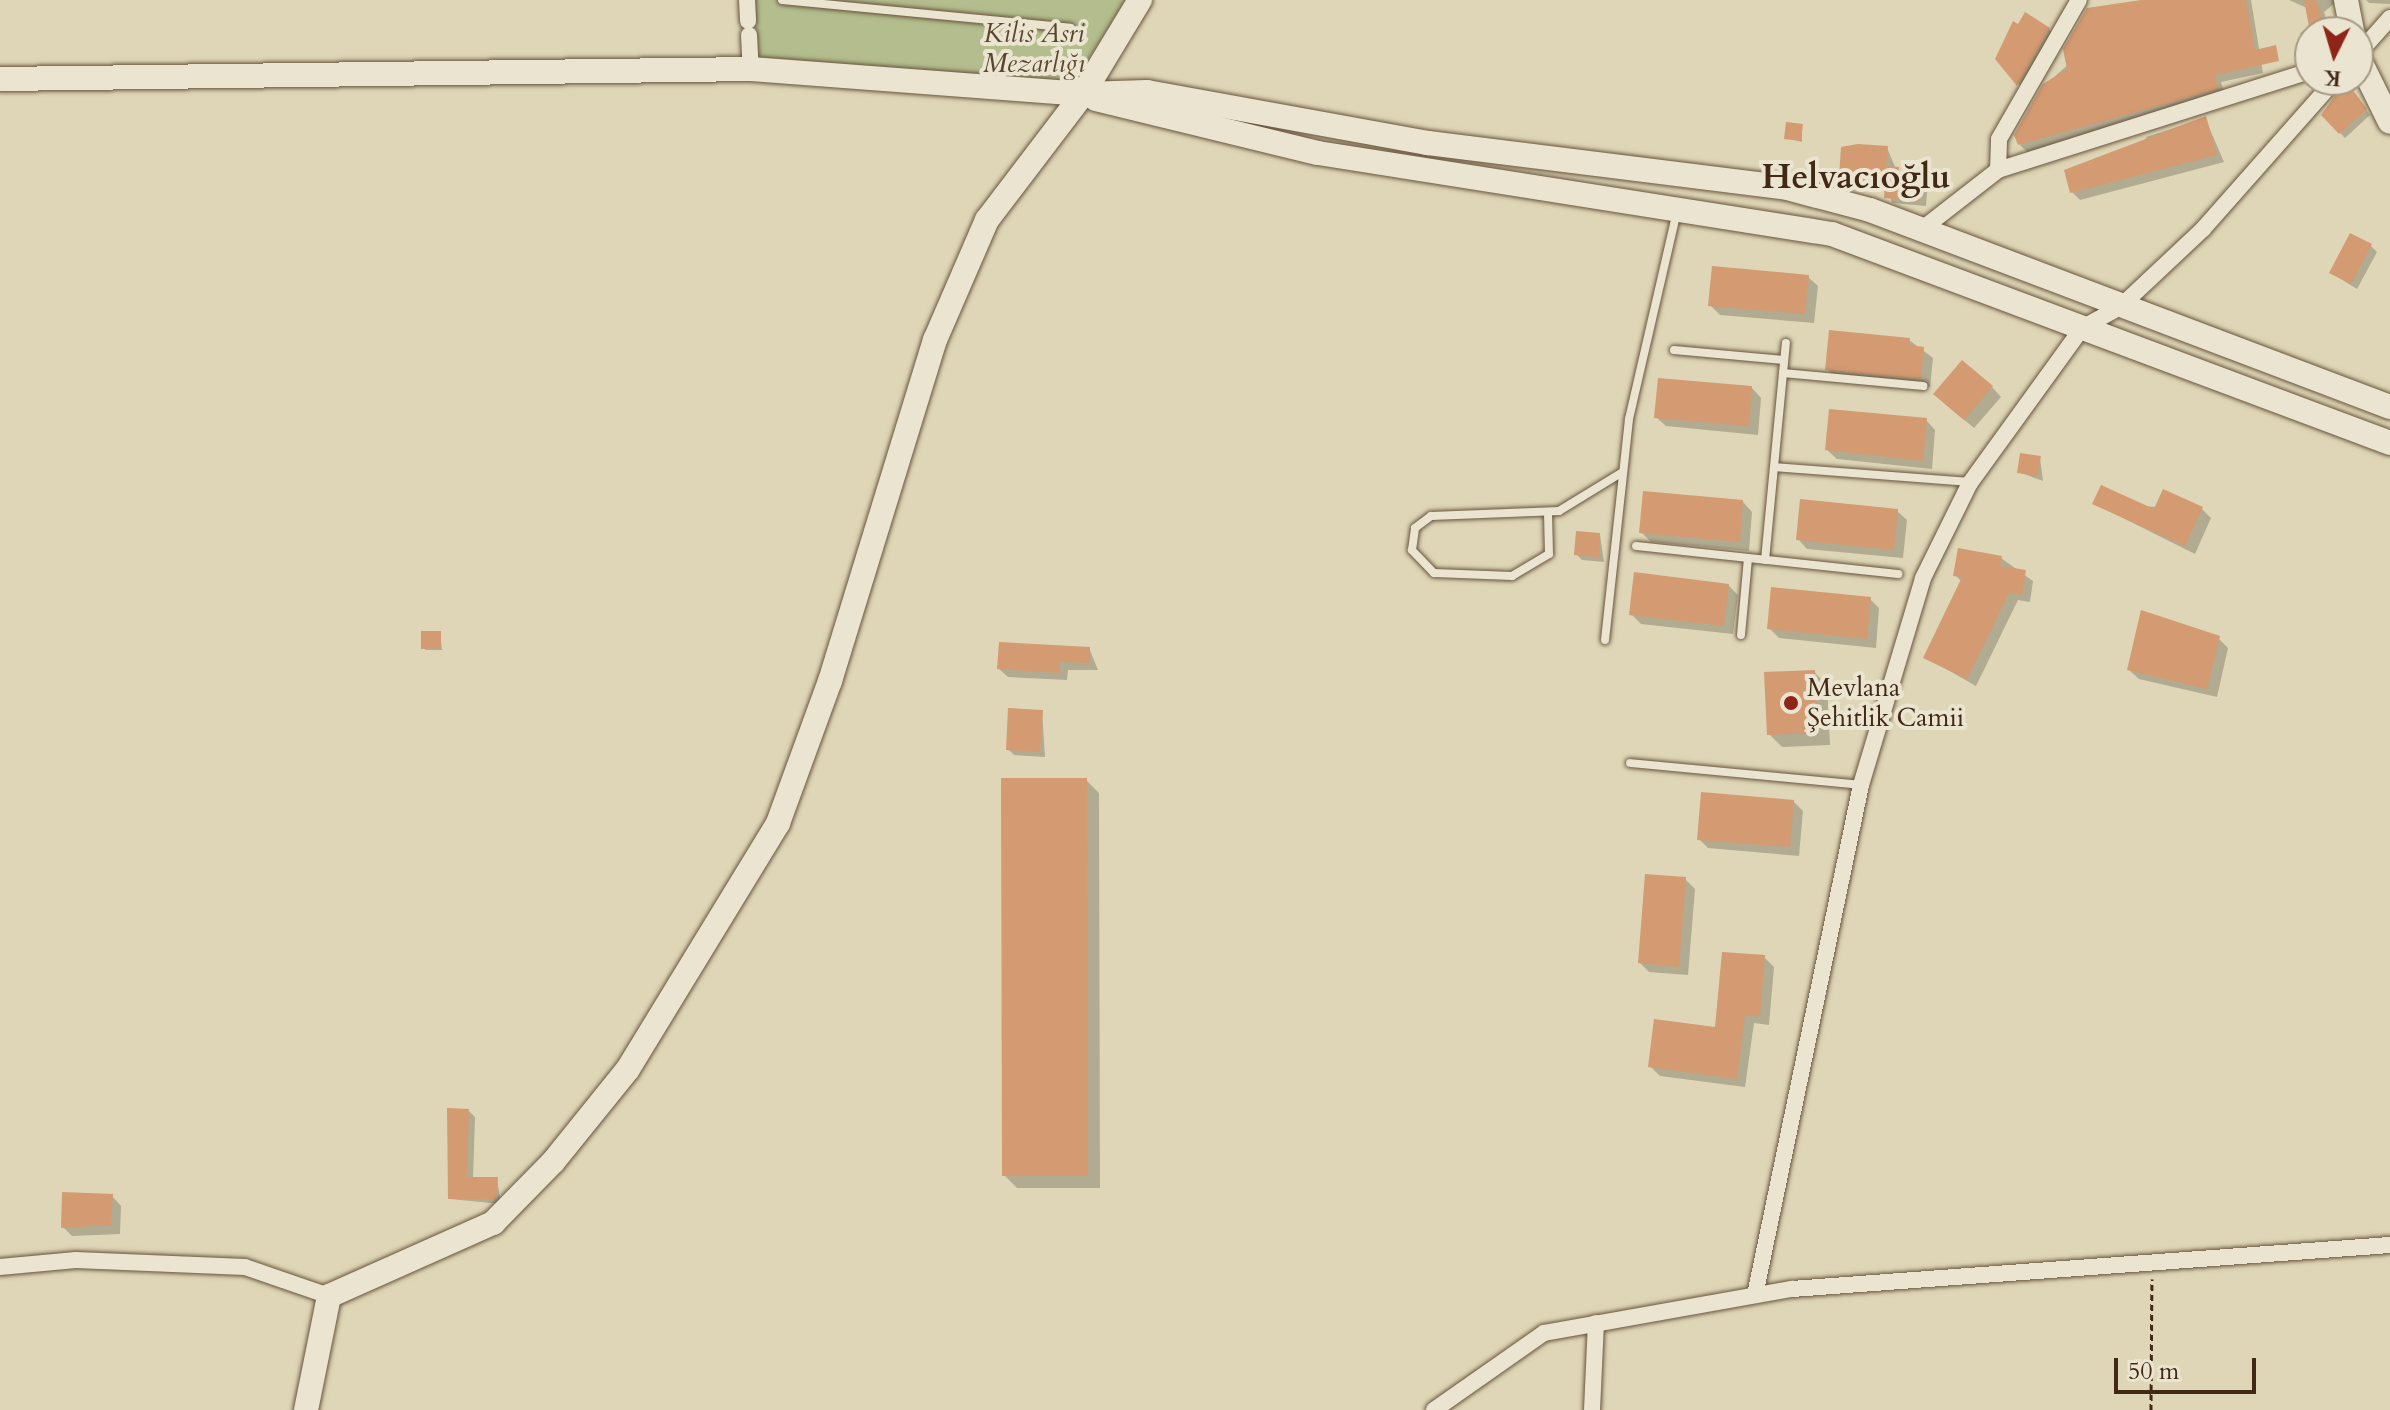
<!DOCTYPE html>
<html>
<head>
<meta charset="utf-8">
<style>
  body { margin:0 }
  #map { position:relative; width:2390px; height:1410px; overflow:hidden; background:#ded6b6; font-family:Cardo,serif }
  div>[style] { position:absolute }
  .green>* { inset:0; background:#b3bd8d }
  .shadow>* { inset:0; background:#0003 }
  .building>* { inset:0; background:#d49a72 }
  .path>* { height:3px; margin-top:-1.5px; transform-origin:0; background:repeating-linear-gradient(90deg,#412915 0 6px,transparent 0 10px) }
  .roads { filter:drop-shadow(0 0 2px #68543d) drop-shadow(0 0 2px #68543d) }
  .lane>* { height:8px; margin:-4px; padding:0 4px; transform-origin:4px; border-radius:4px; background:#eae4d0 }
  .street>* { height:16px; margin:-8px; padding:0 8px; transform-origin:8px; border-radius:8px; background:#eae4d0 }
  .secondary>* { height:24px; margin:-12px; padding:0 12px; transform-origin:12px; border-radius:12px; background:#eae4d0 }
  .dots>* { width:22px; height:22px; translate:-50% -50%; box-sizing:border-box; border:4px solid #eae4d0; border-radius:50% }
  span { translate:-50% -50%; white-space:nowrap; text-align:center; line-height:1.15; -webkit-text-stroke:8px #eae4d0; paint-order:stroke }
  .park-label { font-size:26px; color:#58472d; font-style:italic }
  .poi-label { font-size:26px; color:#412915 }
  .left { translate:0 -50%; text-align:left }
  .district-label { font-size:34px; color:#412915; font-weight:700 }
  .north { position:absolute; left:2294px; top:16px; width:80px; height:80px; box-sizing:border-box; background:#eae4d0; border:2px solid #a69985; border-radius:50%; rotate:185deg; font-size:22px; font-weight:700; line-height:32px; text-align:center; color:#412915 }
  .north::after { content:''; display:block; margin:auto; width:28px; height:36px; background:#8f2418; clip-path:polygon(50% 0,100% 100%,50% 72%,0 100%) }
  .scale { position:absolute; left:2114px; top:1358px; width:142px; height:36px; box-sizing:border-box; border:4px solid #412915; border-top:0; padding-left:10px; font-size:24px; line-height:28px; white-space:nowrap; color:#412915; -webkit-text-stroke:6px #eae4d0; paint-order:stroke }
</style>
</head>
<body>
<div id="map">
  <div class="green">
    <i style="clip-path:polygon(754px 0,1125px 0,1062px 102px,759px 76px)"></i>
  </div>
  <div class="shadow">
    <i style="clip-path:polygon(2141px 0,2251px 0,2263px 73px,2221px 82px,2225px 96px,2027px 152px,2020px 145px,2045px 85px)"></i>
    <i style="clip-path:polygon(2289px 0,2339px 0,2324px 12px,2331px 32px,2310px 32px,2310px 58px,2300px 33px,2311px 29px,2307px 8px)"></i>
    <i style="clip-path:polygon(2366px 0,2390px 0,2390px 4px,2369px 3px)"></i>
    <i style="clip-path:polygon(2019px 27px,2049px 29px,2059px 39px,2027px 93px,1997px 59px)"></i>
    <i style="clip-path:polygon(2353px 92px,2370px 115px,2345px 138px,2323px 115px)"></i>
    <i style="clip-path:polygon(2205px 118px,2224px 162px,2080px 200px,2072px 192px,2148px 145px,2146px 137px)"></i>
    <i style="clip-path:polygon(1802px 126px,1802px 142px,1786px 138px)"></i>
    <i style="clip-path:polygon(1887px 148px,1903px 185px,1927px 192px,1926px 206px,1892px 203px,1887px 186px,1841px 177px)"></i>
    <i style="clip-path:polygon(2371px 246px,2377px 252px,2357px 289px,2331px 273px)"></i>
    <i style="clip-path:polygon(1808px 277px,1818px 286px,1814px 323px,1720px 315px,1710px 305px)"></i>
    <i style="clip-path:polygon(1909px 340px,1933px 358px,1930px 387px,1837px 379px,1827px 369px)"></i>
    <i style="clip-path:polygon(1992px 387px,2001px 397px,1974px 428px,1945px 404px)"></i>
    <i style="clip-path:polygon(1752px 388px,1761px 398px,1758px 435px,1666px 426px,1656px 417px)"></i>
    <i style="clip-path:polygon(1926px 420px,1935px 430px,1932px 469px,1837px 459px,1827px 450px)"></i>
    <i style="clip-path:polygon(2040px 458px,2043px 481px,2019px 472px)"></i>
    <i style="clip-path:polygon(1743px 502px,1752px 512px,1749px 551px,1651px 542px,1641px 532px)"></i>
    <i style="clip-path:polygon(2095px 504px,2202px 509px,2211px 518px,2195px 554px)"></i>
    <i style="clip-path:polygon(1897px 511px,1907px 520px,1903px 558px,1807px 549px,1798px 539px)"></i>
    <i style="clip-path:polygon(1600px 535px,1604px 562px,1582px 560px,1576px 554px)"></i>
    <i style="clip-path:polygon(2001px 558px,2033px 581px,2030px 602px,2018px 600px,1976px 686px,1925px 657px,1962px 582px,1955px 575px)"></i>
    <i style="clip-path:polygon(1728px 585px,1738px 595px,1733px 634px,1641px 624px,1631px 614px)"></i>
    <i style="clip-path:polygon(1870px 599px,1879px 608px,1876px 648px,1779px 638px,1770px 629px)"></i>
    <i style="clip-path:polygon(440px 633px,442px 650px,426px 650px,423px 648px)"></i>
    <i style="clip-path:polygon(2218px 638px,2228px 648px,2217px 697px,2139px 679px,2129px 670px)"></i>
    <i style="clip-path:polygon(1089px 648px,1098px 670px,1068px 670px,1067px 680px,1008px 677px,999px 669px)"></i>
    <i style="clip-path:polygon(1814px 672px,1827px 685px,1830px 745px,1782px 747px,1769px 734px)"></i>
    <i style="clip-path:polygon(1042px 712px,1045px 757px,1014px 755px,1008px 749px)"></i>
    <i style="clip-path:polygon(1086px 780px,1099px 793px,1100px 1188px,1017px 1188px,1004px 1175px)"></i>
    <i style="clip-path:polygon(1793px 801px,1803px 811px,1799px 856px,1708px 848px,1699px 839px)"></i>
    <i style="clip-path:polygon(1685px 879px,1695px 889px,1688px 975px,1649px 972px,1640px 963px)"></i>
    <i style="clip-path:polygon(1764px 957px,1774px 967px,1769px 1025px,1754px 1023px,1745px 1087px,1660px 1076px,1650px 1066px,1717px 1030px)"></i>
    <i style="clip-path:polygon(469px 1111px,475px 1117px,473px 1179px,497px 1179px,501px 1204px,450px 1199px)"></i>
    <i style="clip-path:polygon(112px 1196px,121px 1206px,120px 1234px,72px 1236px,63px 1227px)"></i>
  </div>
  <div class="building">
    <i style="clip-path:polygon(2141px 0,2246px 0,2255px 50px,2276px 45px,2279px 61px,2215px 75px,2218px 89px,2018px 145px,2014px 135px,2043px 84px,2067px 69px,2063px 49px,2087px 8px)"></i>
    <i style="clip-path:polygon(2304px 0,2316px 0,2328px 32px,2310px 32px)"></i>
    <i style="clip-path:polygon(2025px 12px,2050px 28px,2017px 86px,1995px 59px,2013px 21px,2018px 24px)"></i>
    <i style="clip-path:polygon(2346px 81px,2367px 109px,2339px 134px,2321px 115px)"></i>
    <i style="clip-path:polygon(2206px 116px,2217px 155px,2070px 193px,2064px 170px)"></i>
    <i style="clip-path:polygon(1786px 122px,1803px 124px,1801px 141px,1784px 139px)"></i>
    <i style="clip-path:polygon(1858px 144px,1888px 146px,1886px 166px,1899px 167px,1898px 182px,1839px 177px,1841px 147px)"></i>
    <i style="clip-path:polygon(1885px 182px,1921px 184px,1920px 201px,1884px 198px)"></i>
    <i style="clip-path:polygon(2350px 233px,2372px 244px,2351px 284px,2329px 273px)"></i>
    <i style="clip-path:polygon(1712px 266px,1809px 275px,1805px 314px,1708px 306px)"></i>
    <i style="clip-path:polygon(1829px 330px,1910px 338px,1909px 345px,1924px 347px,1921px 379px,1825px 370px)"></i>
    <i style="clip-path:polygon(1962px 360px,1993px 386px,1964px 420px,1933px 394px)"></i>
    <i style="clip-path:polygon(1658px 378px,1752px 386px,1749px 426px,1654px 418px)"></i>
    <i style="clip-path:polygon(1829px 409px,1927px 418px,1923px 461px,1825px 450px)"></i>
    <i style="clip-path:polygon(2020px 453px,2041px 456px,2037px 476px,2017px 473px)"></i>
    <i style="clip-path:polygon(2101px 485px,2154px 509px,2163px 489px,2203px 507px,2185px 546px,2092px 504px)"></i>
    <i style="clip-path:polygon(1643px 491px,1743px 500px,1740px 542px,1639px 533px)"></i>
    <i style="clip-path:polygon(1800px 499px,1898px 509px,1894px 550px,1796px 540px)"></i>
    <i style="clip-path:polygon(1576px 531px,1600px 533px,1599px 557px,1574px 555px)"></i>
    <i style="clip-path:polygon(1958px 548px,2002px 556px,2000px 566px,2026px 570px,2022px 595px,2009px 593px,1967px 679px,1923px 658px,1962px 577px,1953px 576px)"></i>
    <i style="clip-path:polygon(1634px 572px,1729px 584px,1724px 626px,1629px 615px)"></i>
    <i style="clip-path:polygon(1771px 587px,1871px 597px,1867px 639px,1767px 629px)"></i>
    <i style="clip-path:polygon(2141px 610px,2220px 636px,2207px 689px,2127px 670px)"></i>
    <i style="clip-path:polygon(421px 631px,441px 631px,441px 648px,421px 649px)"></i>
    <i style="clip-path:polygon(999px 642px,1090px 647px,1090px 663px,1060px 662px,1059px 673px,997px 669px)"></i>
    <i style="clip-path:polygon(1815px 670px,1818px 733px,1767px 735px,1764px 672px)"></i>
    <i style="clip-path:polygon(1008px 708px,1043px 710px,1040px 752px,1006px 750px)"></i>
    <i style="clip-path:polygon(1001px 778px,1087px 778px,1088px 1176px,1002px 1176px)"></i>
    <i style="clip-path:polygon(1701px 792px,1794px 800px,1790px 847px,1697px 840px)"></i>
    <i style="clip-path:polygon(1645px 874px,1686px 877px,1679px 967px,1638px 963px)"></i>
    <i style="clip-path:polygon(1722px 952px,1765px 955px,1760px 1016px,1745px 1015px,1737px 1079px,1648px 1067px,1654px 1019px,1715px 1027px)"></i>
    <i style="clip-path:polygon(447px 1108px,469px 1109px,467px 1177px,498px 1177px,496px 1199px,448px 1199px)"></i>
    <i style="clip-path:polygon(62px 1192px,113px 1194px,111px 1225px,61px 1228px)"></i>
  </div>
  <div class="path">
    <i style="left:2151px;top:1410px;width:131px;rotate:-89.6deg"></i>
  </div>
  <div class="roads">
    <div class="lane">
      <i style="left:782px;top:0;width:290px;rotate:5.5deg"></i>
      <i style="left:1674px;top:350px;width:110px;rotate:5.2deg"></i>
      <i style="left:1783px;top:373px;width:141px;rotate:5.3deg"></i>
      <i style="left:1774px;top:467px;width:196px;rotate:4.4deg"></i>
      <i style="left:1548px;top:513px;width:41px;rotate:88.6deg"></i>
      <i style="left:1549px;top:554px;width:43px;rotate:149.3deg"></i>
      <i style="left:1512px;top:576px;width:78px;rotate:-177.8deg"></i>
      <i style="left:1434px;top:573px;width:32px;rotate:-134deg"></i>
      <i style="left:1412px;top:550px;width:22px;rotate:-82deg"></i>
      <i style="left:1415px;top:528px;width:20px;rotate:-37deg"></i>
      <i style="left:1431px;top:516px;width:128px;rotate:-2.2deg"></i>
      <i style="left:1559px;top:511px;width:73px;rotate:-31.5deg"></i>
      <i style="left:1636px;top:546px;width:264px;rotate:6.1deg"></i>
      <i style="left:1765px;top:560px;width:218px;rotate:-84.5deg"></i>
      <i style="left:1741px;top:635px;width:77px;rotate:-84.8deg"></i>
      <i style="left:1605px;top:640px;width:222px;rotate:-83.8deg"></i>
      <i style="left:1629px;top:419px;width:213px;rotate:-77deg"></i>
      <i style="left:1630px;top:763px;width:232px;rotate:5.4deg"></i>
    </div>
    <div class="street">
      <i style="left:747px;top:0;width:21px;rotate:87deg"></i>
      <i style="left:749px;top:35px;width:34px;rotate:87deg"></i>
      <i style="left:2358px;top:54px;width:48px;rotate:-48.4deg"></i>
      <i style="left:1998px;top:170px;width:31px;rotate:-88deg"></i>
      <i style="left:1999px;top:139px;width:160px;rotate:-60.1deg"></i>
      <i style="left:1921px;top:230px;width:98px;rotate:-37.9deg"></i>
      <i style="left:1998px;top:170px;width:327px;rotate:-17.6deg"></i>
      <i style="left:0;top:1267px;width:76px;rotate:-5.3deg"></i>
      <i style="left:76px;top:1260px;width:169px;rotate:2.4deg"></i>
      <i style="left:245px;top:1267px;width:89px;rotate:19deg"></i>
      <i style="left:1755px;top:1295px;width:521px;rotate:-78.26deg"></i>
      <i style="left:1861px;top:785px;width:216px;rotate:-73.3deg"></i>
      <i style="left:1923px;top:578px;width:106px;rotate:-63.7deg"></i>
      <i style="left:1970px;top:483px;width:191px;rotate:-54.1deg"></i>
      <i style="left:2082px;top:328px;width:43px;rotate:-28.9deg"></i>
      <i style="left:2120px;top:307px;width:114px;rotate:-43.2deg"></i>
      <i style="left:2203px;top:229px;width:199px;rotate:-48.5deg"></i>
      <i style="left:1434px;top:1410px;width:134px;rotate:-35deg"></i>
      <i style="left:1544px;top:1333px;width:252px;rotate:-10.1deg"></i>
      <i style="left:1792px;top:1289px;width:600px;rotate:-4.21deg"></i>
      <i style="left:1592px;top:1410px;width:87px;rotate:-87.4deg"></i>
    </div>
    <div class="secondary">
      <i style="left:2346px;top:0;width:33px;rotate:79deg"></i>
      <i style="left:2358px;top:57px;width:72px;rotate:63.8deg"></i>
      <i style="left:0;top:79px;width:751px;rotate:-0.76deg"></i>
      <i style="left:751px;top:69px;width:333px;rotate:4.3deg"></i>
      <i style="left:1083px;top:94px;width:64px;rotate:-1.8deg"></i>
      <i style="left:1147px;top:92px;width:286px;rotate:10.3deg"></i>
      <i style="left:1428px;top:143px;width:358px;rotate:7.1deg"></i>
      <i style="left:1783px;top:187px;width:90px;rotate:14.8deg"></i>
      <i style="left:1870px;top:210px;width:556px;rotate:20.75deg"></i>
      <i style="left:1096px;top:99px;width:228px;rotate:13.7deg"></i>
      <i style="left:1318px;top:153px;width:520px;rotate:8.96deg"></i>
      <i style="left:1832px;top:234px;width:596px;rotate:20.53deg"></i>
      <i style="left:306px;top:1410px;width:116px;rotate:-78.6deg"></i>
      <i style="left:329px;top:1296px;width:180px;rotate:-24deg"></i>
      <i style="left:493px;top:1223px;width:86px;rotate:-45.5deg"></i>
      <i style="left:553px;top:1162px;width:119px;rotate:-51.1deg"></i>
      <i style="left:628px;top:1069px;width:288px;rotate:-58.6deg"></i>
      <i style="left:778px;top:823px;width:151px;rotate:-69.9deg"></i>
      <i style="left:830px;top:681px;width:357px;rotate:-72.9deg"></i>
      <i style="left:935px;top:340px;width:131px;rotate:-66.6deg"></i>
      <i style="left:987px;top:220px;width:158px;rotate:-52.7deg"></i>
      <i style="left:1083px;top:94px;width:110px;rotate:-58.8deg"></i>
    </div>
  </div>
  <div class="dots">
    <i style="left:1791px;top:703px;background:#8f2418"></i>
  </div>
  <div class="park-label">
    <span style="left:1034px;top:49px">Kilis Asri<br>Mezarlığı</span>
  </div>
  <div class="poi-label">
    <span class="left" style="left:1807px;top:703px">Mevlana<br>Şehitlik Camii</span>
  </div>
  <div class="district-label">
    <span style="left:1856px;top:178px">Helvacıoğlu</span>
  </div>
  <div class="north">K</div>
  <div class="scale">50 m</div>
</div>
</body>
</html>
